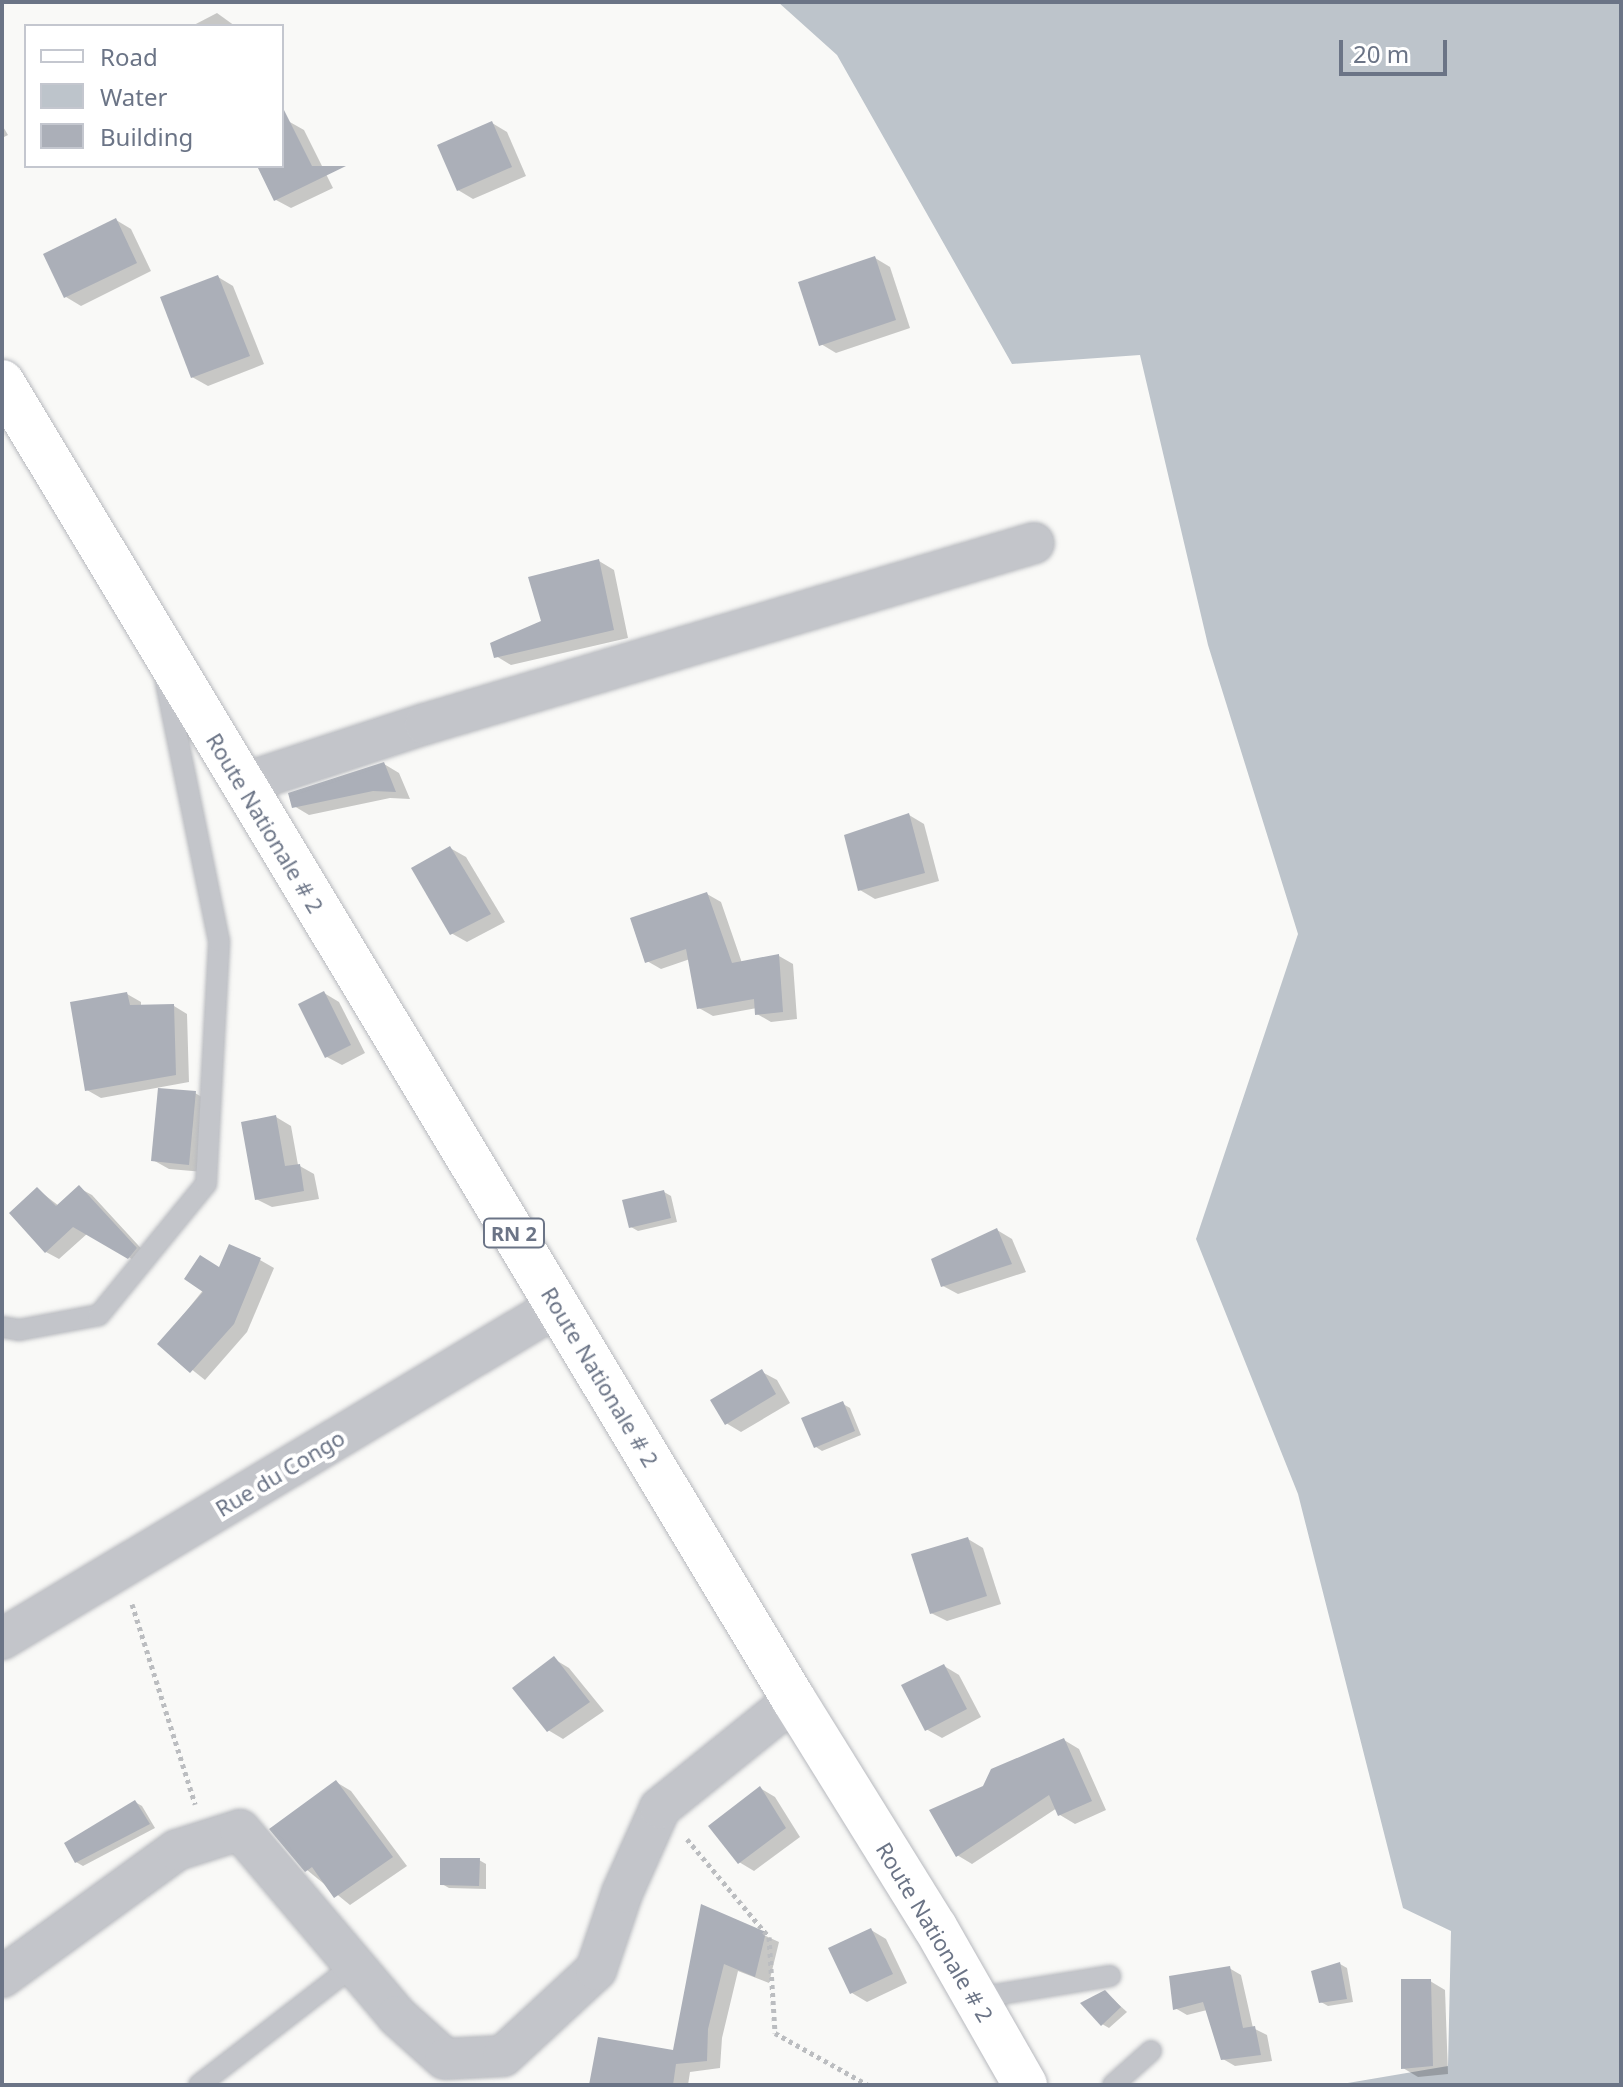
<!DOCTYPE html>
<html>
<head>
<meta charset="utf-8">
<style>
  body { margin:0 }
  #map { position:relative; width:1623px; height:2087px; overflow:hidden; background:#f9f9f7; font-family:"Noto Sans",sans-serif }
  div>[style] { position:absolute }
  .water>* { inset:0; background:#bdc4cb }
  .shadow>* { inset:0; background:#0003 }
  .building>* { inset:0; background:#abafb8 }
  .path>* { height:5px; margin-top:-2.5px; transform-origin:0; background:repeating-linear-gradient(90deg,#bbbdc0 0 4px,transparent 0 8px) }
  .roads { filter:drop-shadow(0 0 2px #b7b9be) drop-shadow(0 0 2px #b7b9be) }
  .service>* { height:20px; margin:-10px; padding:0 10px; transform-origin:10px; border-radius:10px; background:#c3c5ca }
  .minor>* { height:40px; margin:-20px; padding:0 20px; transform-origin:20px; border-radius:20px; background:#c3c5ca }
  .primary>* { height:44px; margin:-22px; padding:0 22px; transform-origin:22px; border-radius:22px; background:#fff }
  span { translate:-50% -50%; white-space:nowrap; text-align:center; line-height:1.15; -webkit-text-stroke:8px #fff; paint-order:stroke }
  .shield-label span { padding:2px 6px; background:#fff; border:2px solid; border-radius:6px; -webkit-text-stroke-width:0 }
  .shield-label { font-size:20px; color:#6b7486; font-weight:700 }
  .street-label { font-size:22px; color:#6b7486 }
  .frame { position:absolute; inset:0; border:4px solid #6b7486; pointer-events:none }
  .legend { position:absolute; left:24px; top:24px; width:260px; height:144px; box-sizing:border-box; background:#fff; border:2px solid #c4c7cf; margin:0; padding:10px 14px; list-style:none; font-size:24px; color:#6b7486 }
  .legend li { display:flex; align-items:center; gap:16px; height:40px }
  .legend b { width:40px; border:2px solid #c4c7cf }
  .scale { position:absolute; left:1339px; top:40px; width:108px; height:36px; box-sizing:border-box; border:4px solid #6b7486; border-top:0; padding-left:10px; font-size:24px; line-height:28px; white-space:nowrap; color:#6b7486; -webkit-text-stroke:6px #fff; paint-order:stroke }
</style>
</head>
<body>
<div id="map">
  <div class="water">
    <i style="clip-path:polygon(778px 2px,1621px 2px,1621px 2085px,1336px 2085px,1448px 2066px,1451px 1931px,1403px 1908px,1298px 1494px,1196px 1239px,1298px 934px,1208px 645px,1140px 355px,1012px 364px,837px 55px)"></i>
  </div>
  <div class="shadow">
    <i style="clip-path:polygon(217px 13px,235px 26px,192px 26px)"></i>
    <i style="clip-path:polygon(288px 121px,304px 130px,333px 188px,291px 208px,276px 200px,259px 166px,282px 166px,282px 124px)"></i>
    <i style="clip-path:polygon(492px 123px,507px 132px,526px 176px,473px 199px,458px 190px)"></i>
    <i style="clip-path:polygon(2px 125px,8px 135px,2px 138px)"></i>
    <i style="clip-path:polygon(116px 220px,131px 229px,151px 271px,81px 306px,66px 297px)"></i>
    <i style="clip-path:polygon(875px 258px,890px 267px,910px 328px,836px 353px,821px 344px)"></i>
    <i style="clip-path:polygon(218px 277px,233px 286px,264px 364px,208px 386px,192px 377px)"></i>
    <i style="clip-path:polygon(599px 561px,614px 570px,628px 638px,511px 665px,496px 656px,543px 622px)"></i>
    <i style="clip-path:polygon(384px 764px,399px 773px,410px 799px,390px 798px,309px 815px,294px 806px)"></i>
    <i style="clip-path:polygon(909px 815px,924px 824px,939px 881px,875px 899px,860px 890px)"></i>
    <i style="clip-path:polygon(450px 848px,466px 857px,505px 922px,467px 942px,451px 933px)"></i>
    <i style="clip-path:polygon(707px 894px,721px 902px,742px 963px,779px 956px,793px 964px,797px 1019px,771px 1022px,757px 1014px,757px 1008px,713px 1016px,699px 1008px,690px 959px,661px 969px,647px 961px)"></i>
    <i style="clip-path:polygon(324px 993px,339px 1002px,365px 1053px,342px 1065px,327px 1057px)"></i>
    <i style="clip-path:polygon(127px 994px,141px 1002px,141px 1007px,174px 1006px,187px 1014px,189px 1082px,101px 1098px,87px 1090px)"></i>
    <i style="clip-path:polygon(195px 1093px,210px 1102px,204px 1172px,169px 1169px,153px 1160px)"></i>
    <i style="clip-path:polygon(276px 1117px,291px 1126px,298px 1165px,314px 1174px,319px 1199px,272px 1207px,256px 1199px)"></i>
    <i style="clip-path:polygon(79px 1188px,92px 1195px,149px 1257px,142px 1265px,88px 1233px,59px 1259px,46px 1252px,37px 1189px,59px 1206px)"></i>
    <i style="clip-path:polygon(664px 1192px,671px 1196px,677px 1222px,638px 1231px,631px 1227px)"></i>
    <i style="clip-path:polygon(997px 1230px,1012px 1239px,1026px 1272px,958px 1294px,943px 1286px)"></i>
    <i style="clip-path:polygon(260px 1260px,274px 1268px,247px 1332px,205px 1380px,160px 1344px,220px 1269px)"></i>
    <i style="clip-path:polygon(762px 1372px,777px 1380px,790px 1403px,741px 1432px,726px 1423px)"></i>
    <i style="clip-path:polygon(843px 1404px,850px 1408px,861px 1435px,822px 1451px,816px 1447px)"></i>
    <i style="clip-path:polygon(968px 1539px,983px 1548px,1001px 1604px,947px 1621px,931px 1613px)"></i>
    <i style="clip-path:polygon(554px 1659px,569px 1668px,604px 1711px,563px 1739px,548px 1730px)"></i>
    <i style="clip-path:polygon(944px 1666px,959px 1675px,981px 1717px,942px 1738px,926px 1729px)"></i>
    <i style="clip-path:polygon(1064px 1740px,1079px 1749px,1106px 1810px,1075px 1824px,1060px 1815px,1057px 1808px,972px 1864px,957px 1855px,985px 1787px)"></i>
    <i style="clip-path:polygon(336px 1782px,351px 1791px,407px 1866px,350px 1905px,307px 1870px)"></i>
    <i style="clip-path:polygon(760px 1788px,775px 1797px,800px 1837px,754px 1871px,739px 1862px)"></i>
    <i style="clip-path:polygon(135px 1802px,142px 1806px,155px 1828px,83px 1866px,76px 1862px)"></i>
    <i style="clip-path:polygon(479px 1860px,486px 1864px,486px 1889px,449px 1888px,442px 1884px)"></i>
    <i style="clip-path:polygon(702px 1907px,779px 1942px,769px 1983px,738px 1971px,722px 2038px,720px 2068px,690px 2072px,688px 2085px,591px 2085px,674px 2052px)"></i>
    <i style="clip-path:polygon(871px 1930px,886px 1939px,907px 1983px,867px 2002px,852px 1993px)"></i>
    <i style="clip-path:polygon(1340px 1964px,1347px 1968px,1353px 2002px,1328px 2006px,1321px 2002px)"></i>
    <i style="clip-path:polygon(1229px 1968px,1241px 1975px,1253px 2028px,1267px 2035px,1272px 2061px,1235px 2066px,1223px 2059px,1207px 2010px,1187px 2015px,1175px 2008px)"></i>
    <i style="clip-path:polygon(1430px 1981px,1445px 1990px,1448px 2074px,1418px 2077px,1403px 2068px)"></i>
    <i style="clip-path:polygon(1105px 1992px,1127px 2012px,1109px 2028px,1102px 2024px)"></i>
  </div>
  <div class="building">
    <i style="clip-path:polygon(282px 106px,312px 166px,346px 166px,274px 201px,257px 166px,282px 166px)"></i>
    <i style="clip-path:polygon(492px 121px,512px 167px,457px 191px,437px 145px)"></i>
    <i style="clip-path:polygon(116px 218px,137px 263px,64px 298px,43px 254px)"></i>
    <i style="clip-path:polygon(875px 256px,896px 320px,819px 346px,798px 282px)"></i>
    <i style="clip-path:polygon(218px 275px,250px 356px,191px 378px,160px 297px)"></i>
    <i style="clip-path:polygon(599px 559px,614px 630px,494px 658px,490px 643px,541px 621px,528px 577px)"></i>
    <i style="clip-path:polygon(384px 762px,396px 792px,373px 791px,292px 808px,288px 793px)"></i>
    <i style="clip-path:polygon(909px 813px,925px 873px,858px 891px,844px 835px)"></i>
    <i style="clip-path:polygon(450px 846px,491px 914px,450px 935px,411px 868px)"></i>
    <i style="clip-path:polygon(707px 892px,732px 963px,779px 954px,783px 1012px,755px 1015px,754px 999px,697px 1009px,686px 949px,645px 963px,630px 918px)"></i>
    <i style="clip-path:polygon(324px 991px,351px 1045px,325px 1058px,298px 1004px)"></i>
    <i style="clip-path:polygon(127px 992px,130px 1005px,174px 1004px,176px 1075px,85px 1091px,70px 1002px)"></i>
    <i style="clip-path:polygon(158px 1088px,196px 1091px,189px 1165px,151px 1161px)"></i>
    <i style="clip-path:polygon(276px 1115px,285px 1166px,300px 1164px,304px 1191px,255px 1200px,241px 1122px)"></i>
    <i style="clip-path:polygon(79px 1185px,137px 1248px,128px 1259px,73px 1227px,45px 1253px,9px 1213px,37px 1187px,56px 1206px)"></i>
    <i style="clip-path:polygon(664px 1190px,671px 1218px,629px 1228px,622px 1200px)"></i>
    <i style="clip-path:polygon(997px 1228px,1012px 1264px,941px 1287px,931px 1259px)"></i>
    <i style="clip-path:polygon(229px 1244px,261px 1258px,234px 1324px,190px 1373px,157px 1344px,203px 1292px,184px 1279px,200px 1255px,219px 1267px)"></i>
    <i style="clip-path:polygon(762px 1369px,776px 1394px,725px 1425px,710px 1400px)"></i>
    <i style="clip-path:polygon(843px 1401px,855px 1431px,814px 1448px,801px 1418px)"></i>
    <i style="clip-path:polygon(968px 1537px,987px 1596px,930px 1614px,911px 1554px)"></i>
    <i style="clip-path:polygon(554px 1656px,590px 1702px,547px 1732px,512px 1688px)"></i>
    <i style="clip-path:polygon(944px 1664px,967px 1709px,925px 1731px,901px 1685px)"></i>
    <i style="clip-path:polygon(1064px 1738px,1092px 1801px,1058px 1816px,1049px 1795px,956px 1857px,929px 1810px,983px 1786px,991px 1769px)"></i>
    <i style="clip-path:polygon(336px 1780px,393px 1857px,334px 1898px,312px 1867px,305px 1872px,269px 1829px)"></i>
    <i style="clip-path:polygon(760px 1786px,786px 1828px,738px 1864px,708px 1826px)"></i>
    <i style="clip-path:polygon(135px 1800px,150px 1824px,75px 1863px,64px 1843px)"></i>
    <i style="clip-path:polygon(440px 1858px,480px 1858px,479px 1886px,440px 1885px)"></i>
    <i style="clip-path:polygon(701px 1904px,766px 1932px,755px 1977px,724px 1964px,708px 2029px,707px 2061px,676px 2064px,673px 2085px,589px 2085px,598px 2037px,673px 2050px)"></i>
    <i style="clip-path:polygon(871px 1928px,893px 1974px,850px 1994px,828px 1948px)"></i>
    <i style="clip-path:polygon(1340px 1962px,1347px 1999px,1319px 2003px,1311px 1971px)"></i>
    <i style="clip-path:polygon(1230px 1966px,1243px 2028px,1255px 2026px,1261px 2055px,1221px 2060px,1203px 2002px,1173px 2010px,1169px 1976px)"></i>
    <i style="clip-path:polygon(1401px 1979px,1431px 1979px,1433px 2066px,1401px 2069px)"></i>
    <i style="clip-path:polygon(1105px 1990px,1121px 2007px,1101px 2026px,1080px 2003px)"></i>
  </div>
  <div class="path">
    <i style="left:132px;top:1604px;width:210px;rotate:72.5deg"></i>
    <i style="left:687px;top:1839px;width:128px;rotate:50.1deg"></i>
    <i style="left:769px;top:1937px;width:96px;rotate:86.4deg"></i>
    <i style="left:775px;top:2033px;width:107px;rotate:29.2deg"></i>
  </div>
  <div class="roads">
    <div class="service">
      <i style="left:2px;top:1327px;width:17px;rotate:10deg"></i>
      <i style="left:19px;top:1330px;width:81px;rotate:-10.6deg"></i>
      <i style="left:99px;top:1315px;width:169px;rotate:-50.8deg"></i>
      <i style="left:206px;top:1184px;width:243px;rotate:-86.9deg"></i>
      <i style="left:219px;top:941px;width:268px;rotate:-101.6deg"></i>
      <i style="left:976px;top:1998px;width:136px;rotate:-9.3deg"></i>
      <i style="left:199px;top:2085px;width:196px;rotate:-37.7deg"></i>
      <i style="left:1113px;top:2085px;width:51px;rotate:-41.8deg"></i>
    </div>
    <div class="minor">
      <i style="left:242px;top:784px;width:193px;rotate:-18.2deg"></i>
      <i style="left:425px;top:724px;width:635px;rotate:-16.55deg"></i>
      <i style="left:2px;top:1639px;width:648px;rotate:-30.92deg"></i>
      <i style="left:2px;top:1977px;width:216px;rotate:-36deg"></i>
      <i style="left:177px;top:1850px;width:66px;rotate:-17.6deg"></i>
      <i style="left:240px;top:1830px;width:243px;rotate:49.8deg"></i>
      <i style="left:397px;top:2016px;width:64px;rotate:41.9deg"></i>
      <i style="left:445px;top:2059px;width:58px;rotate:-3deg"></i>
      <i style="left:503px;top:2056px;width:127px;rotate:-42.8deg"></i>
      <i style="left:596px;top:1970px;width:81px;rotate:-71.3deg"></i>
      <i style="left:622px;top:1893px;width:93px;rotate:-65.9deg"></i>
      <i style="left:660px;top:1808px;width:172px;rotate:-38.9deg"></i>
    </div>
    <div class="primary">
      <i style="left:2px;top:382px;width:1538px;rotate:59deg"></i>
      <i style="left:794px;top:1700px;width:267px;rotate:58.2deg"></i>
      <i style="left:935px;top:1927px;width:182px;rotate:60.3deg"></i>
    </div>
  </div>
  <div class="shield-label">
    <span style="left:514px;top:1233px">RN 2</span>
  </div>
  <div class="street-label">
    <span style="left:265px;top:823px;rotate:59deg">Route Nationale # 2</span>
    <span style="left:600px;top:1377px;rotate:59deg">Route Nationale # 2</span>
    <span style="left:280px;top:1473px;rotate:-31deg">Rue du Congo</span>
    <span style="left:935px;top:1932px;rotate:59deg">Route Nationale # 2</span>
  </div>
  <div class="frame"></div>
  <ul class="legend">
  <li><b style="height:10px;background:#fff"></b>Road</li>
  <li><b style="height:22px;background:#bdc4cb"></b>Water</li>
  <li><b style="height:22px;background:#abafb8"></b>Building</li>
  </ul>
  <div class="scale">20 m</div>
</div>
</body>
</html>
